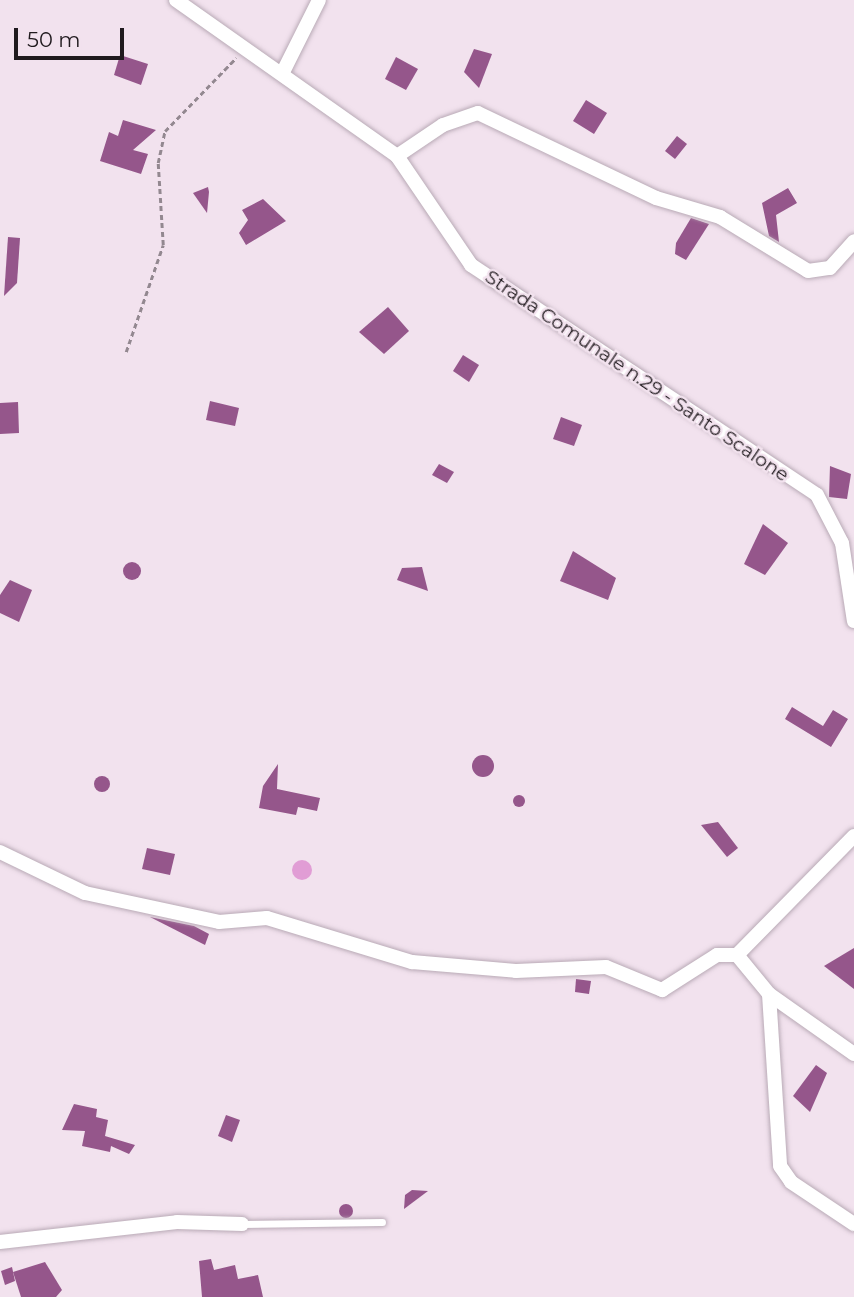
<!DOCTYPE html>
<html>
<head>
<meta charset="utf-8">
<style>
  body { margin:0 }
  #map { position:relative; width:854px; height:1297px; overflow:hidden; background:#f2e2ee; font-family:Montserrat,sans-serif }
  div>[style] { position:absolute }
  .water>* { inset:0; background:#e19dd5 }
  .round { border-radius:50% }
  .building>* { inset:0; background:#95568b }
  .path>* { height:2.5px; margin-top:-1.25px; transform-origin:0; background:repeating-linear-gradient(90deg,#938890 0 5px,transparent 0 8.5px) }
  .roads { filter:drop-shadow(0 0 2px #b9aab6) drop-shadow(0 0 2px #b9aab6) }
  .service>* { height:7px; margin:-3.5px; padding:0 3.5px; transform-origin:3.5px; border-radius:3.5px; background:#fff }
  .minor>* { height:14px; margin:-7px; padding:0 7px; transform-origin:7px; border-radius:7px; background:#fff }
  span { translate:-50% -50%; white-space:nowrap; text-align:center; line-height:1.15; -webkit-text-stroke:5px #f2e2ee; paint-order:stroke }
  .street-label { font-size:19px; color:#201a1e }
  .scale { position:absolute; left:14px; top:28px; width:110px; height:32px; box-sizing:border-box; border:4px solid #201a1e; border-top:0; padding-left:9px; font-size:21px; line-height:24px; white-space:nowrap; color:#201a1e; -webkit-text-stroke:5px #f2e2ee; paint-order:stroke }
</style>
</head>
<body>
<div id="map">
  <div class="water">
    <i class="round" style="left:292px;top:860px;width:20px;height:20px"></i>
  </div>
  <div class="building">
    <i style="clip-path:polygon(474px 49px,492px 54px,479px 88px,464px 72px)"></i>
    <i style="clip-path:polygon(120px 55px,148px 64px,141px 85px,114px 75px)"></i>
    <i style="clip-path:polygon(396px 57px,418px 69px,406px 90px,385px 79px)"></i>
    <i style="clip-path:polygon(586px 100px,607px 113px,594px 134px,573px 121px)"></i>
    <i style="clip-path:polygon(123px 120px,156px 130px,133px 150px,148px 154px,141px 174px,100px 161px,109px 132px,118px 136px)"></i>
    <i style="clip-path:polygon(677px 136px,687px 144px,675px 159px,665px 151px)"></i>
    <i style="clip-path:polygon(208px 187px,209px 192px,207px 213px,193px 193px)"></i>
    <i style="clip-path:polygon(788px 188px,797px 203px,776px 215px,779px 242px,769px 236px,762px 203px)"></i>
    <i style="clip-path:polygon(263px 199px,286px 221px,246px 245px,239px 233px,248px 220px,242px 210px)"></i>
    <i style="clip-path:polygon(691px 218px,709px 224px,686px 260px,675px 254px,676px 243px)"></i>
    <i style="clip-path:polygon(8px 237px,20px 238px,17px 283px,4px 296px)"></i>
    <i style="clip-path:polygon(388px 307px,409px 331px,384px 354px,359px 332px)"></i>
    <i style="clip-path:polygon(463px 355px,479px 365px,469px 382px,453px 371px)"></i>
    <i style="clip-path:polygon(210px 401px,239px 408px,235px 426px,206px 420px)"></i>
    <i style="clip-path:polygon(18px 402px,19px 433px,0 434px,0 403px)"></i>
    <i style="clip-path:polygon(561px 417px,582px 425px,574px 446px,553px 439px)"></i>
    <i style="clip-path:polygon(439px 464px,454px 472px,447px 483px,432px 475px)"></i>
    <i style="clip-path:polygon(830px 466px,851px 474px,847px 499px,829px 497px)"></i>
    <i style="clip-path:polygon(763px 524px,788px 543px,765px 575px,744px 564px)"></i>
    <i style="clip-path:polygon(573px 551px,616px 578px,608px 600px,560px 581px)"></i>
    <i class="round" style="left:123px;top:562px;width:18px;height:18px"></i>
    <i style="clip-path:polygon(422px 567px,428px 591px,397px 580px,402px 568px)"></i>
    <i style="clip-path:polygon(10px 580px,32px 590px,19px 622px,0 613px,0 595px)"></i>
    <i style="clip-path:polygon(792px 707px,823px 726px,833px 710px,848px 719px,831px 747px,785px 719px)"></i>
    <i class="round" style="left:472px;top:755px;width:22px;height:22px"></i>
    <i style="clip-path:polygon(278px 764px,277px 789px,320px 798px,317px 811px,298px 807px,296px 815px,259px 808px,263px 786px)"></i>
    <i class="round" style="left:94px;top:776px;width:16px;height:16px"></i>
    <i class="round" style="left:513px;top:795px;width:12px;height:12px"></i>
    <i style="clip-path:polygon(718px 822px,738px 848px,727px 857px,701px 825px)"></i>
    <i style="clip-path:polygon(147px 848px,175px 854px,170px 875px,142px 869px)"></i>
    <i style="clip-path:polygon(150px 917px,194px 926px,209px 934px,205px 945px)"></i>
    <i style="clip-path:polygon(854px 948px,854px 989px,824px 966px)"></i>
    <i style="clip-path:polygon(576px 979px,591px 981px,589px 994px,575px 992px)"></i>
    <i style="clip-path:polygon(816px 1065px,827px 1073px,810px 1112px,793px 1096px)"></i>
    <i style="clip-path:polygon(74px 1104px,97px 1109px,96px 1117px,108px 1120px,105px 1136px,135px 1145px,129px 1154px,111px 1146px,110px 1152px,82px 1146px,85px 1131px,62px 1130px)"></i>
    <i style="clip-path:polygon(226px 1115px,240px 1120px,232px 1142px,218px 1136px)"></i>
    <i style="clip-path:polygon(412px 1190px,428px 1191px,404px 1209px,405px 1195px)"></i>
    <i class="round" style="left:339px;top:1204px;width:14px;height:14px"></i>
    <i style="clip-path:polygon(211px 1259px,214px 1270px,235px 1265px,238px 1279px,258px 1275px,263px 1297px,202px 1297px,199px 1261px)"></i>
    <i style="clip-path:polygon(45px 1262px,62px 1290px,56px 1297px,21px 1297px,13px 1272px)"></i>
    <i style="clip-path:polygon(12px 1267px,15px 1281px,5px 1285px,1px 1271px)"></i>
  </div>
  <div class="path">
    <i style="left:126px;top:352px;width:113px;rotate:-70.9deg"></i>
    <i style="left:163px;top:245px;width:82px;rotate:-93.5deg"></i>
    <i style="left:158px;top:163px;width:33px;rotate:-78deg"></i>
    <i style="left:165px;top:131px;width:102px;rotate:-45.8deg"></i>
  </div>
  <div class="roads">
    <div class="service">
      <i style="left:242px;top:1224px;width:140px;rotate:-0.8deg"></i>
    </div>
    <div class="minor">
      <i style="left:176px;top:0;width:271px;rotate:35.2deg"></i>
      <i style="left:397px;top:156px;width:132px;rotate:55.8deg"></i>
      <i style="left:471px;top:265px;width:415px;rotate:33.6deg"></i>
      <i style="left:817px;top:495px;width:54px;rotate:62.5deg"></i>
      <i style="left:842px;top:543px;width:79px;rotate:81.3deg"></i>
      <i style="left:283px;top:72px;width:80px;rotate:-63.4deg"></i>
      <i style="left:397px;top:156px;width:55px;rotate:-34deg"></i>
      <i style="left:443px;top:125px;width:37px;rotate:-19deg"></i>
      <i style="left:478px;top:113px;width:197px;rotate:25.5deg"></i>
      <i style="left:656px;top:198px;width:67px;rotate:16.5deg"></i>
      <i style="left:720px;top:217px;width:103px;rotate:31.5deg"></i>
      <i style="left:808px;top:271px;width:22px;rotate:-8deg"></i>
      <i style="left:830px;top:268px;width:36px;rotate:-48deg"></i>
      <i style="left:0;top:852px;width:94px;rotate:25.8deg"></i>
      <i style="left:85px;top:893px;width:137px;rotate:12.2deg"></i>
      <i style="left:219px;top:922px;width:48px;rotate:-4.8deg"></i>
      <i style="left:267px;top:918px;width:152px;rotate:16.9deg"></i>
      <i style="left:412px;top:962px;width:104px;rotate:4.9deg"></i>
      <i style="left:516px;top:971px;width:90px;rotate:-2.5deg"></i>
      <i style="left:606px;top:967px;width:61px;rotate:22.3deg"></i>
      <i style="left:662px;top:990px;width:65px;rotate:-32.5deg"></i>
      <i style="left:717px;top:955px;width:20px"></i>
      <i style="left:737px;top:955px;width:167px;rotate:-45.5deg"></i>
      <i style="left:737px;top:955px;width:50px;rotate:50.6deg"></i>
      <i style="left:769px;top:994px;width:104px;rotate:35.2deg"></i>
      <i style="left:769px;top:994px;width:172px;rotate:86.3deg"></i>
      <i style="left:780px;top:1166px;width:19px;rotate:55deg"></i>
      <i style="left:791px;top:1182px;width:76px;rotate:33.7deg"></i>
      <i style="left:0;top:1242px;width:178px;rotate:-6.4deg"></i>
      <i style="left:177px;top:1222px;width:65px;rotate:1.8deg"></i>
    </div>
  </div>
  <div class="street-label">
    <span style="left:637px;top:376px;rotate:34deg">Strada Comunale n.29 - Santo Scalone</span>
  </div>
  <div class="scale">50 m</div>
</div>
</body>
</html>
